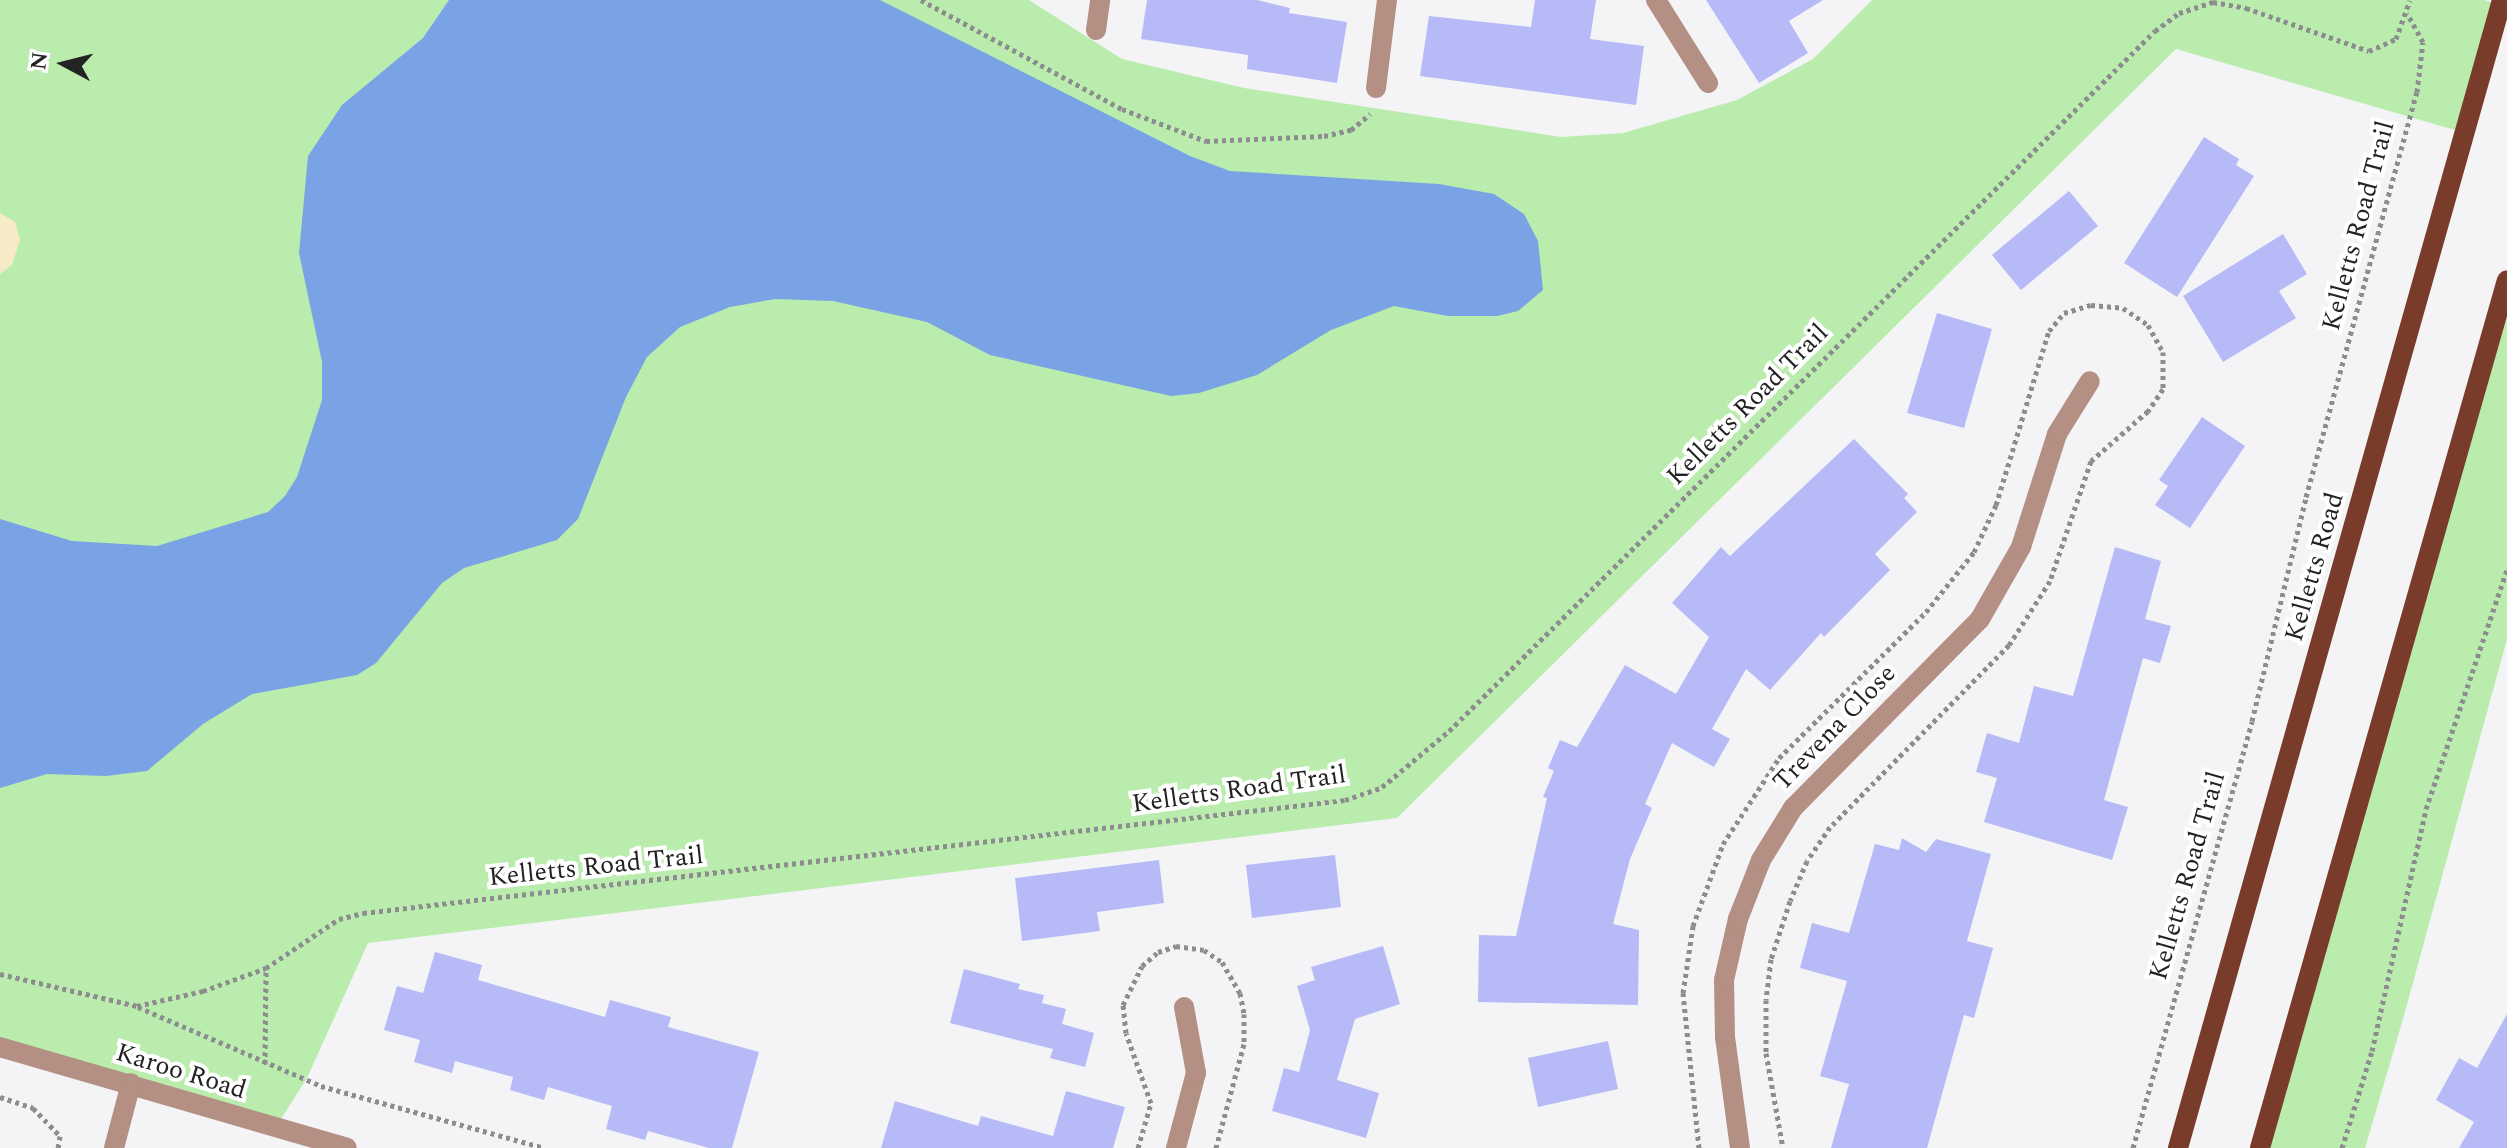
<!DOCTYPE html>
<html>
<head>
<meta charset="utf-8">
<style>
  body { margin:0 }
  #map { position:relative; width:2507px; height:1148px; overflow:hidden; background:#f4f4f7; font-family:Spectral,serif }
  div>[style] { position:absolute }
  .green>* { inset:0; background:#baecad }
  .sand>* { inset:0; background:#f5ebc6 }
  .water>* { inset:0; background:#79a3e4 }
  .building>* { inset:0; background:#b6baf7 }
  .path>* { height:5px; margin-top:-2.5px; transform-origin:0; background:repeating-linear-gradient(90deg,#8d8d8f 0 4px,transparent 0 8px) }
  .minor>* { height:20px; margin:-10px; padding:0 10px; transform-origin:10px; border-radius:10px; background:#b48f84 }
  .major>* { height:20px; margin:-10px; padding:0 10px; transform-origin:10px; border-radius:10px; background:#793b2a }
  span { translate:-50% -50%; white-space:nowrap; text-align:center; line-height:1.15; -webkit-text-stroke:8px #fff; paint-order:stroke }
  .street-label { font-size:26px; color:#232324 }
  .north { position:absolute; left:24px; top:24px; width:80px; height:80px; -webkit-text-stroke:6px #fff; paint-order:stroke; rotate:277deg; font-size:22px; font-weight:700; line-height:32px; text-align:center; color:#232324 }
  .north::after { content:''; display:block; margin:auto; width:28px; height:36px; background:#232324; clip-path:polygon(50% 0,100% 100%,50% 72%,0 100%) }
</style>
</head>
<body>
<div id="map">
  <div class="green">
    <i style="clip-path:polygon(0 0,1029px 0,1122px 59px,1244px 88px,1561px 137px,1623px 133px,1737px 100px,1813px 59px,1872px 0,2484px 0,2501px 5px,2465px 133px,2176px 49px,1397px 818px,368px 943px,307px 1078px,276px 1127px,0 1047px)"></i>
    <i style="clip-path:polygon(2507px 280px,2507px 639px,2403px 1019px,2365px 1148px,2260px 1148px)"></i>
  </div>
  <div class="sand">
    <i style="clip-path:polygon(0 213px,15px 222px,20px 240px,12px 265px,0 274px)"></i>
  </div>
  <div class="water">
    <i style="clip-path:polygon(449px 0,880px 0,1190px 156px,1230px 171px,1439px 184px,1494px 194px,1524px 214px,1538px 241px,1543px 290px,1518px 311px,1497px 316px,1448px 316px,1394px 306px,1331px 330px,1257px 375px,1199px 393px,1171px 396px,990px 355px,927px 322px,833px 301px,775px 299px,730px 307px,680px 327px,647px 357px,626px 397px,578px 519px,557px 540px,464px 568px,442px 583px,376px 663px,357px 675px,252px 694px,203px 724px,147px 771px,106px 776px,47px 774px,0 788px,0 519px,72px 541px,157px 546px,268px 512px,285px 496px,297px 477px,322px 400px,322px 362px,299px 253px,308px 156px,342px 105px,423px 38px)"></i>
  </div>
  <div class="building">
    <i style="clip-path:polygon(1147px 0,1257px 0,1290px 8px,1289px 13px,1347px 22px,1337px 83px,1247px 69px,1248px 55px,1141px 39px)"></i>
    <i style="clip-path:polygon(1535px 0,1596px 0,1590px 39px,1644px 46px,1636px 105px,1420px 76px,1429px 16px,1531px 27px)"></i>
    <i style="clip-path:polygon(1706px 0,1823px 0,1789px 21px,1808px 53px,1759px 83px)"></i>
    <i style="clip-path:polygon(2204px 137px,2239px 159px,2236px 165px,2254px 176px,2177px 297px,2124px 263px)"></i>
    <i style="clip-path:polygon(2069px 191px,2098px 226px,2021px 290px,1992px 255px)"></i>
    <i style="clip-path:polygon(2283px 234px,2307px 274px,2279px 291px,2296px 318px,2223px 362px,2183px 296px)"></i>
    <i style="clip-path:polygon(1937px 313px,1992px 329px,1964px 428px,1907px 413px)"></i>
    <i style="clip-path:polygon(2202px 417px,2245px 446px,2190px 528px,2155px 505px,2168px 486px,2159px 480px)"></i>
    <i style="clip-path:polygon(1854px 439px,1908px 494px,1904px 498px,1917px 512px,1875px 554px,1890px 570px,1824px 637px,1821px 633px,1770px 690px,1746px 669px,1712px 729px,1730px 739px,1714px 767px,1672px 743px,1645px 804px,1652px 808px,1630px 859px,1613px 924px,1639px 930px,1638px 1005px,1478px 1002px,1479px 935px,1516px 936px,1547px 798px,1543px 797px,1554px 771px,1548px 768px,1560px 740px,1577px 747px,1625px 665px,1676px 694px,1709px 637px,1672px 603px,1721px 547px,1730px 556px)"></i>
    <i style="clip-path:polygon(2115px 547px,2161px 561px,2145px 619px,2171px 626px,2160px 663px,2143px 658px,2104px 800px,2128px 807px,2112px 860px,1984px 822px,1997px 778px,1976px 772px,1987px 733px,2019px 743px,2034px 686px,2073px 696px)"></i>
    <i style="clip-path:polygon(1902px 838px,1926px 852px,1936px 839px,1991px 854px,1967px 941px,1993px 948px,1974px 1018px,1964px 1015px,1927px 1148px,1831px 1148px,1849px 1084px,1820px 1076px,1847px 981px,1800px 968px,1812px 923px,1849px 933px,1875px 844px,1899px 850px)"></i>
    <i style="clip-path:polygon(1335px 855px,1341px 907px,1252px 918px,1246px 865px)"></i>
    <i style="clip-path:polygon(1159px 860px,1164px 903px,1097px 912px,1100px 931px,1022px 941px,1015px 878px)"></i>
    <i style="clip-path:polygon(1383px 946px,1400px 1004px,1355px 1019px,1337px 1080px,1379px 1093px,1366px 1138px,1272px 1111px,1284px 1068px,1299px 1072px,1310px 1030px,1297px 986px,1315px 980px,1311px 967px)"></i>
    <i style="clip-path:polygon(435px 952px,482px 965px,478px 980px,605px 1017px,610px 1000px,671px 1017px,668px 1027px,759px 1052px,732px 1148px,709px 1148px,648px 1131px,645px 1140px,606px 1129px,612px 1106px,548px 1087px,544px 1100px,510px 1090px,513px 1077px,455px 1061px,452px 1073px,414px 1062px,420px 1040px,384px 1030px,397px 986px,423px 993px)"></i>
    <i style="clip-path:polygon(964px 969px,1020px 984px,1018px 989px,1044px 995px,1042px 1003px,1066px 1009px,1062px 1024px,1094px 1033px,1085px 1067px,1050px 1058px,1053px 1049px,950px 1023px)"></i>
    <i style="clip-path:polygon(2507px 1014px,2507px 1148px,2459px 1148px,2474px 1122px,2436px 1100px,2459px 1058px,2477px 1068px)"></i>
    <i style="clip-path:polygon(1608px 1041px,1618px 1089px,1538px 1107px,1528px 1058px)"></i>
    <i style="clip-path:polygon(1066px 1091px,1125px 1107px,1113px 1148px,881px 1148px,895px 1101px,978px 1126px,981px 1116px,1053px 1136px)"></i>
  </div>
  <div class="path">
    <i style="left:921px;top:0;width:229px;rotate:28.5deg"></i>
    <i style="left:1122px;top:109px;width:90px;rotate:20.9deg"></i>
    <i style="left:1206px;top:141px;width:118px;rotate:-2.4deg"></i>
    <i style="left:1324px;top:136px;width:28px;rotate:-13deg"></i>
    <i style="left:1351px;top:130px;width:25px;rotate:-40deg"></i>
    <i style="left:0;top:974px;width:141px;rotate:13.1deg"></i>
    <i style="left:137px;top:1006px;width:68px;rotate:-12.8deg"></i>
    <i style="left:203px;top:991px;width:67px;rotate:-20.1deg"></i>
    <i style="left:266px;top:968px;width:88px;rotate:-33.9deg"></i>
    <i style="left:339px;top:919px;width:25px;rotate:-14deg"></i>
    <i style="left:363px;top:913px;width:988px;rotate:-6.56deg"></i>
    <i style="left:1345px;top:800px;width:39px;rotate:-19deg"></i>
    <i style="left:1382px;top:787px;width:87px;rotate:-39.9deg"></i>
    <i style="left:1449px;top:731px;width:994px;rotate:-44.76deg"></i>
    <i style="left:2155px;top:31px;width:30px;rotate:-37deg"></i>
    <i style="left:2179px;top:13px;width:36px;rotate:-18deg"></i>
    <i style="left:2213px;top:2px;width:34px;rotate:10deg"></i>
    <i style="left:2246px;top:8px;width:130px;rotate:19.3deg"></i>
    <i style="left:2369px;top:51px;width:30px;rotate:-24deg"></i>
    <i style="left:2396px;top:39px;width:41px;rotate:-70.3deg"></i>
    <i style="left:138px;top:1007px;width:199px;rotate:23.3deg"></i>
    <i style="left:321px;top:1086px;width:231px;rotate:15.5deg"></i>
    <i style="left:265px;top:1064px;width:96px;rotate:-89.4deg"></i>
    <i style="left:0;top:1097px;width:35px;rotate:18deg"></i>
    <i style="left:33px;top:1108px;width:39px;rotate:46deg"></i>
    <i style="left:60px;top:1136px;width:12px;rotate:99deg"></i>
    <i style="left:1138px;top:1148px;width:47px;rotate:-73.9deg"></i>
    <i style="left:1151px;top:1103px;width:74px;rotate:-109.7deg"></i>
    <i style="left:1126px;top:1033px;width:28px;rotate:-96deg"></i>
    <i style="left:1123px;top:1005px;width:43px;rotate:-64deg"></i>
    <i style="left:1142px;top:966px;width:21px;rotate:-41deg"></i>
    <i style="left:1158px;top:952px;width:19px;rotate:-18deg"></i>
    <i style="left:1176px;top:946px;width:28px;rotate:8deg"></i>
    <i style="left:1204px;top:950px;width:22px;rotate:34deg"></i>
    <i style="left:1222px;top:962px;width:36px;rotate:60deg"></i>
    <i style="left:1240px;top:993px;width:21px;rotate:79deg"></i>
    <i style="left:1244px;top:1014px;width:30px;rotate:90deg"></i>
    <i style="left:1244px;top:1044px;width:108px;rotate:105.1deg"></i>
    <i style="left:1699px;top:1148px;width:156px;rotate:-95.9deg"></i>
    <i style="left:1683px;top:993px;width:68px;rotate:-81.5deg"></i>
    <i style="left:1693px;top:926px;width:87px;rotate:-69.9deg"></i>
    <i style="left:1723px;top:844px;width:103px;rotate:-56.9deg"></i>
    <i style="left:1779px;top:758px;width:207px;rotate:-44.8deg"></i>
    <i style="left:1926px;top:612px;width:77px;rotate:-51.3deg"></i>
    <i style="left:1974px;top:552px;width:52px;rotate:-64.9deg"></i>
    <i style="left:1996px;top:505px;width:182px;rotate:-73.1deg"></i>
    <i style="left:2049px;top:331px;width:23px;rotate:-50deg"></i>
    <i style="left:2064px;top:313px;width:28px;rotate:-17deg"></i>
    <i style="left:2091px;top:305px;width:32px;rotate:5deg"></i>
    <i style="left:2123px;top:308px;width:30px;rotate:34deg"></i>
    <i style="left:2148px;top:325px;width:31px;rotate:61deg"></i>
    <i style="left:2163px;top:352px;width:37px;rotate:90deg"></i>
    <i style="left:2163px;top:389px;width:27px;rotate:124deg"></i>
    <i style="left:2148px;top:411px;width:76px;rotate:138.7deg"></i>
    <i style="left:2091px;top:461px;width:127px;rotate:108.9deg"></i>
    <i style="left:2050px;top:581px;width:76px;rotate:122.6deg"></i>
    <i style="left:2009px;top:645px;width:255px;rotate:134.5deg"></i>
    <i style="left:1830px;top:827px;width:41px;rotate:124.1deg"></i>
    <i style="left:1807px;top:861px;width:43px;rotate:113deg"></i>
    <i style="left:1790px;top:901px;width:61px;rotate:108.1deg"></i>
    <i style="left:1771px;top:959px;width:41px;rotate:97deg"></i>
    <i style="left:1766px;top:1000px;width:53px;rotate:90deg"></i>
    <i style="left:1766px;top:1053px;width:97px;rotate:79.9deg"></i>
    <i style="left:2133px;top:1148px;width:443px;rotate:-74.4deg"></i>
    <i style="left:2252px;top:721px;width:230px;rotate:-76.4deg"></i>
    <i style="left:2306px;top:497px;width:420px;rotate:-74.7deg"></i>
    <i style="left:2417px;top:92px;width:50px;rotate:-83.2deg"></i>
    <i style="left:2423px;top:42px;width:33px;rotate:-119deg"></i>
    <i style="left:2342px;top:1148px;width:102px;rotate:-72.8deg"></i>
    <i style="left:2372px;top:1051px;width:248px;rotate:-77.4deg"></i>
    <i style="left:2426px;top:809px;width:252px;rotate:-71.3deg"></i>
  </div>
  <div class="minor">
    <i style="left:1656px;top:0;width:98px;rotate:57.9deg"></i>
    <i style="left:1096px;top:30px;width:30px;rotate:-82deg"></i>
    <i style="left:1376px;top:88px;width:89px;rotate:-82.9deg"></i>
    <i style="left:0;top:1047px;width:361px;rotate:16.2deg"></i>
    <i style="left:114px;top:1148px;width:67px;rotate:-75.3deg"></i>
    <i style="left:1176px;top:1148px;width:78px;rotate:-75.1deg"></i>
    <i style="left:1196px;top:1073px;width:67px;rotate:-100.3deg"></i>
    <i style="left:1740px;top:1148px;width:112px;rotate:-97.7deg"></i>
    <i style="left:1725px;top:1037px;width:57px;rotate:-91deg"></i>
    <i style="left:1724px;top:980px;width:63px;rotate:-77.1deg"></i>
    <i style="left:1738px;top:919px;width:63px;rotate:-68.7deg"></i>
    <i style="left:1761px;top:860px;width:61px;rotate:-58.4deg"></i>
    <i style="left:1793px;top:808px;width:266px;rotate:-45.3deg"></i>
    <i style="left:1980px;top:619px;width:83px;rotate:-60.3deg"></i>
    <i style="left:2021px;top:547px;width:119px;rotate:-72.3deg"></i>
    <i style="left:2057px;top:434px;width:62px;rotate:-58.1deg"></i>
  </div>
  <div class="major">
    <i style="left:2178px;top:1148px;width:1193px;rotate:-74.24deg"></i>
    <i style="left:2260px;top:1148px;width:902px;rotate:-74.12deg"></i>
  </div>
  <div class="street-label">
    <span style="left:2359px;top:226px;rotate:-75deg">Kelletts Road Trail</span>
    <span style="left:1748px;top:405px;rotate:-45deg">Kelletts Road Trail</span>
    <span style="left:2315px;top:567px;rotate:-74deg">Kelletts Road</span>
    <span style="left:1835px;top:728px;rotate:-46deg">Trevena Close</span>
    <span style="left:1239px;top:790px;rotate:-8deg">Kelletts Road Trail</span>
    <span style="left:596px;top:867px;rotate:-6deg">Kelletts Road Trail</span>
    <span style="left:2188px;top:876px;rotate:-74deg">Kelletts Road Trail</span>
    <span style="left:181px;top:1072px;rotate:17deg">Karoo Road</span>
  </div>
  <div class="north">N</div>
</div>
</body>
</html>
